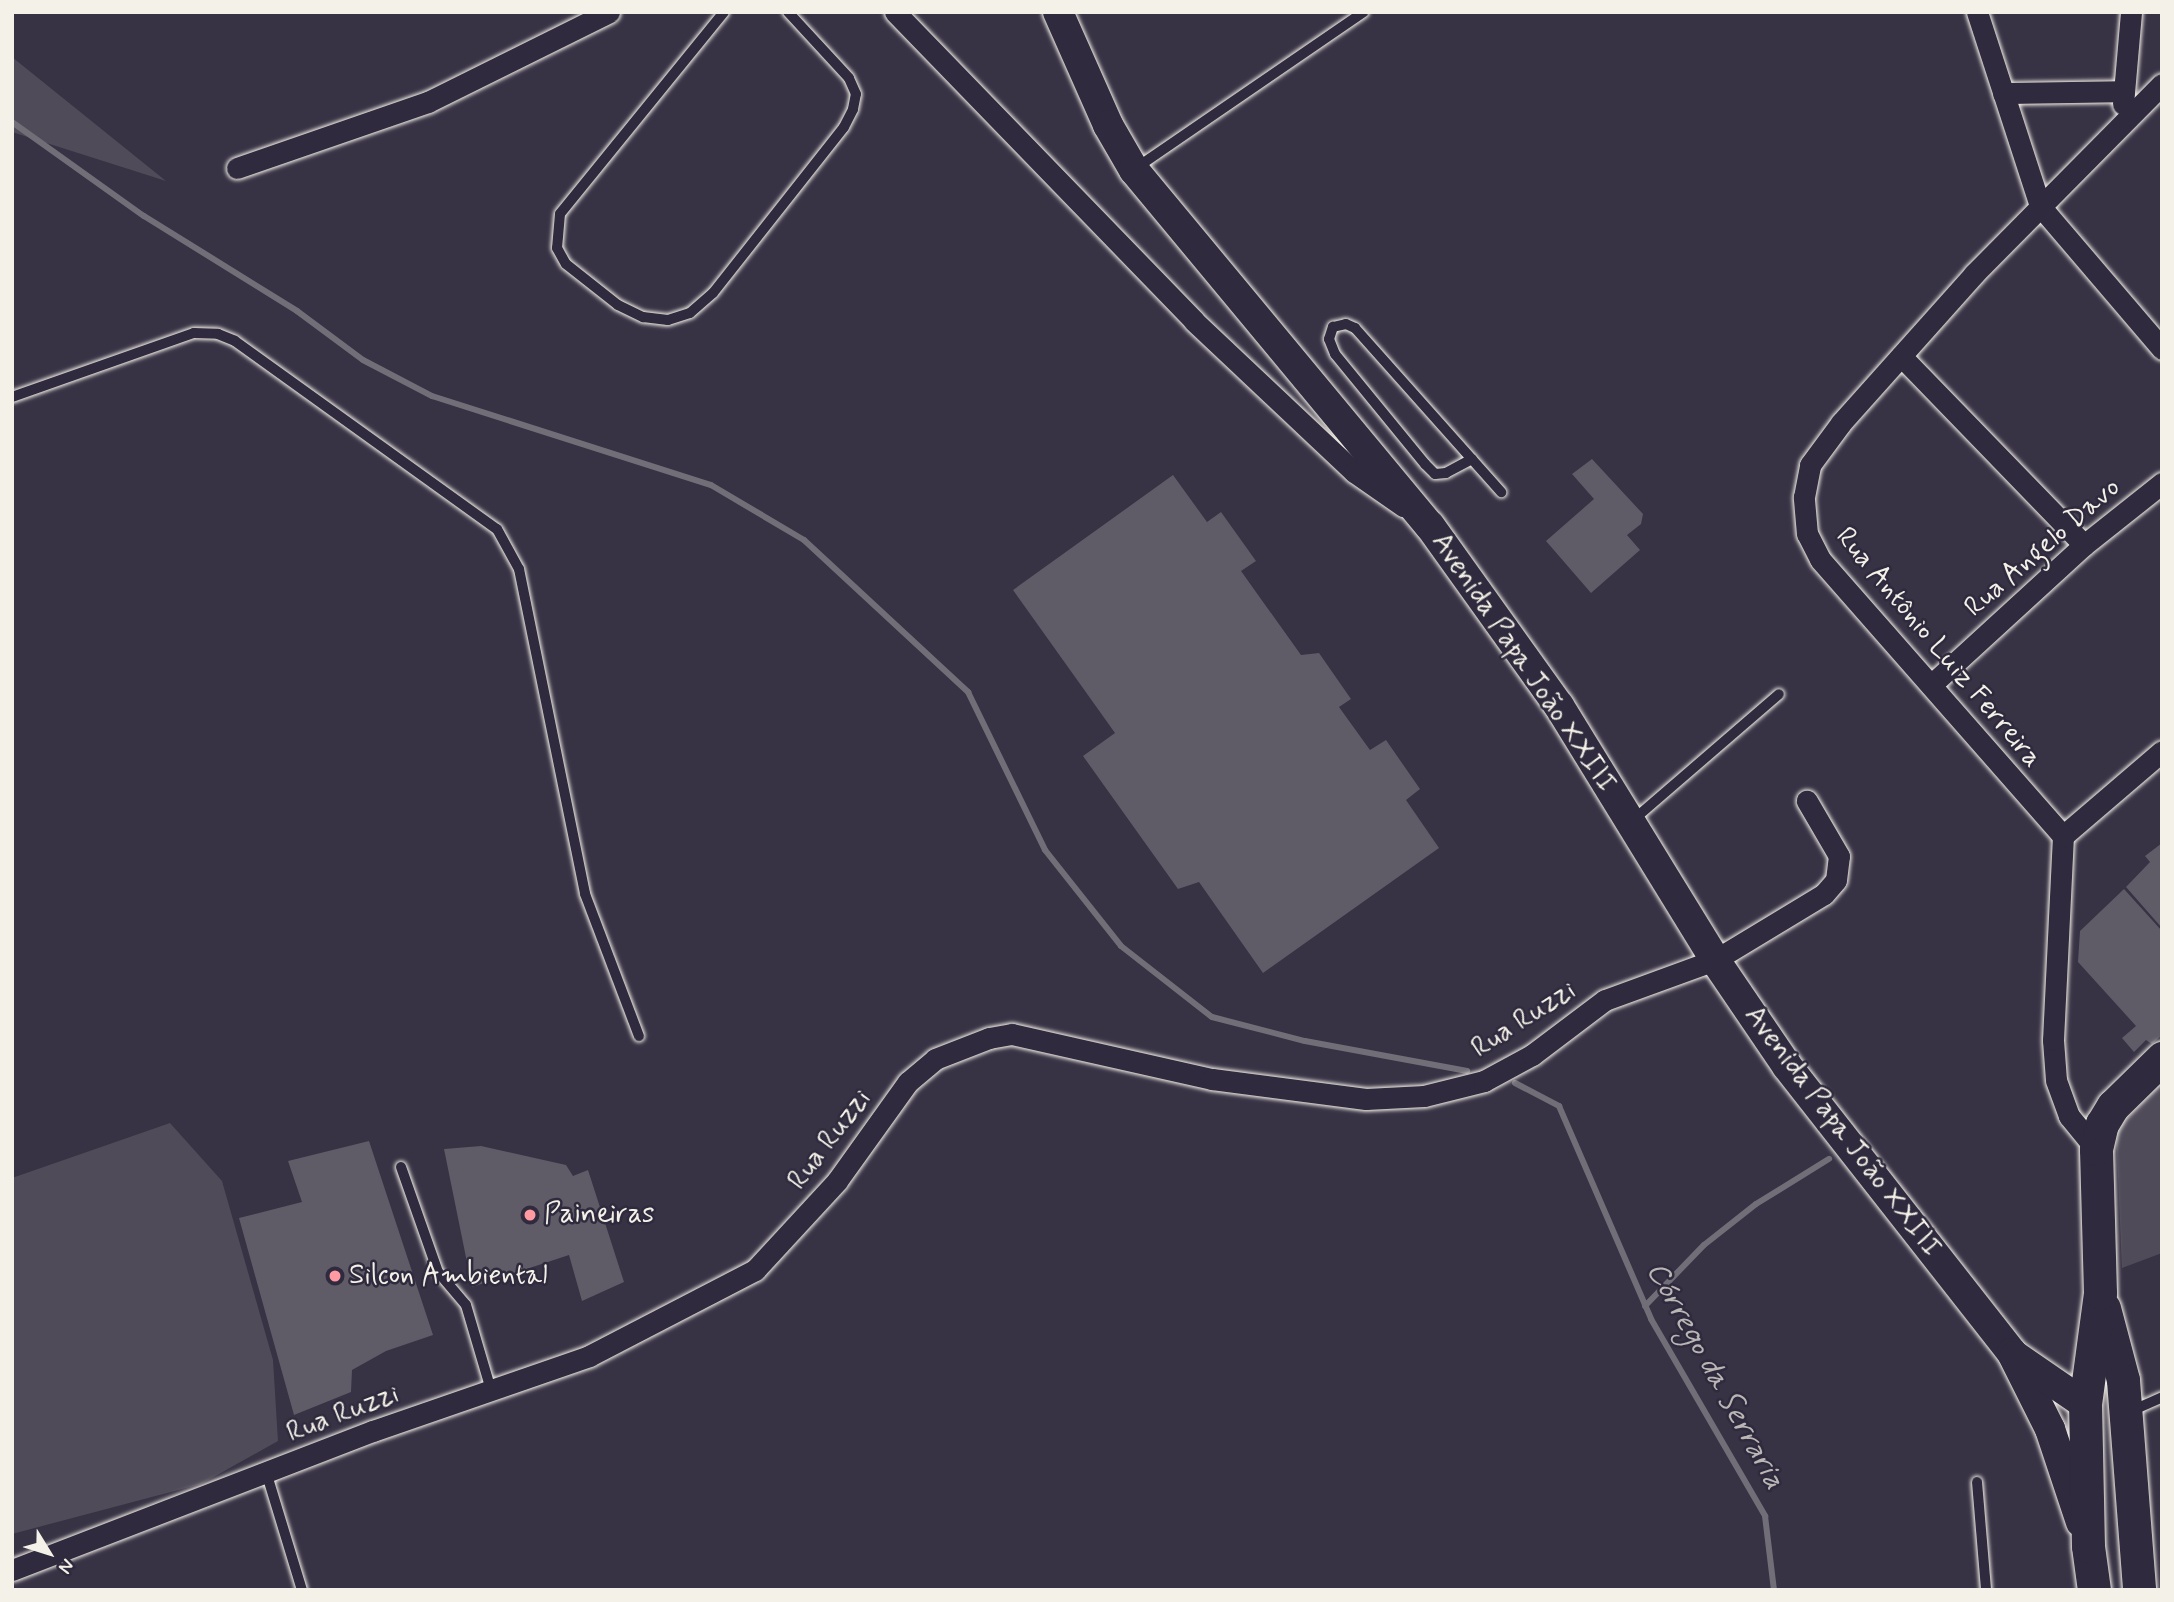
<!DOCTYPE html>
<html>
<head>
<meta charset="utf-8">
<style>
  body { margin:0 }
  #map { position:relative; width:2174px; height:1602px; overflow:hidden; background:#373244; font-family:Mynerve,sans-serif }
  div>[style] { position:absolute }
  .green>* { inset:0; background:#504b59 }
  .stream>* { height:6px; margin:-3px; padding:0 3px; transform-origin:3px; border-radius:3px; background:#726e77 }
  .building>* { inset:0; background:#5f5c67 }
  .roads { filter:drop-shadow(0 0 2px #f4f1e8) drop-shadow(0 0 2px #f4f1e8) }
  .lane>* { height:10px; margin:-5px; padding:0 5px; transform-origin:5px; border-radius:5px; background:#2f2a3d }
  .street>* { height:21px; margin:-10.5px; padding:0 10.5px; transform-origin:10.5px; border-radius:10.5px; background:#2f2a3d }
  .secondary>* { height:30px; margin:-15px; padding:0 15px; transform-origin:15px; border-radius:15px; background:#2f2a3d }
  .primary>* { height:33px; margin:-16.5px; padding:0 16.5px; transform-origin:16.5px; border-radius:16.5px; background:#2f2a3d }
  .dots>* { width:19px; height:19px; translate:-50% -50%; box-sizing:border-box; border:4px solid #2f2a3d; border-radius:50% }
  span { translate:-50% -50%; white-space:nowrap; text-align:center; line-height:1.15; -webkit-text-stroke:5px #2f2a3d; paint-order:stroke }
  .street-label { font-size:28px; color:#f4f1e8 }
  .poi-label { font-size:28px; color:#f4f1e8 }
  .left { translate:0 -50%; text-align:left }
  .water-label { font-size:30px; color:#bab6b5; font-style:italic }
  .frame { position:absolute; inset:0; border:14px solid #f4f1e8; pointer-events:none }
  .north { position:absolute; left:14px; top:1518px; width:70px; height:70px; -webkit-text-stroke:5px #2f2a3d; paint-order:stroke; rotate:128deg; font-size:19px; font-weight:700; line-height:28px; text-align:center; color:#f4f1e8 }
  .north::after { content:''; display:block; margin:auto; width:24px; height:32px; background:#f4f1e8; clip-path:polygon(50% 0,100% 100%,50% 72%,0 100%) }
</style>
</head>
<body>
<div id="map">
  <div class="green">
    <i style="clip-path:polygon(12px 57px,166px 181px,12px 132px)"></i>
    <i style="clip-path:polygon(2162px 1083px,2162px 1253px,2122px 1268px,2116px 1129px)"></i>
    <i style="clip-path:polygon(170px 1123px,222px 1181px,273px 1360px,278px 1441px,201px 1484px,12px 1534px,12px 1178px)"></i>
  </div>
  <div class="stream">
    <i style="left:12px;top:122px;width:162px;rotate:35.5deg"></i>
    <i style="left:144px;top:216px;width:180px;rotate:31.8deg"></i>
    <i style="left:297px;top:311px;width:82px;rotate:36.6deg"></i>
    <i style="left:363px;top:360px;width:78px;rotate:27.6deg"></i>
    <i style="left:432px;top:396px;width:293px;rotate:17.7deg"></i>
    <i style="left:711px;top:485px;width:108px;rotate:30.6deg"></i>
    <i style="left:804px;top:540px;width:224px;rotate:42.8deg"></i>
    <i style="left:968px;top:692px;width:176px;rotate:64deg"></i>
    <i style="left:1045px;top:850px;width:122px;rotate:51.6deg"></i>
    <i style="left:1121px;top:946px;width:115px;rotate:38deg"></i>
    <i style="left:1212px;top:1017px;width:96px;rotate:14.5deg"></i>
    <i style="left:1305px;top:1041px;width:165px;rotate:10.5deg"></i>
    <i style="left:1515px;top:1083px;width:50px;rotate:27.6deg"></i>
    <i style="left:1559px;top:1106px;width:232px;rotate:66.6deg"></i>
    <i style="left:1651px;top:1319px;width:228px;rotate:59.9deg"></i>
    <i style="left:1765px;top:1516px;width:75px;rotate:83.1deg"></i>
    <i style="left:1645px;top:1306px;width:85px;rotate:-46deg"></i>
    <i style="left:1704px;top:1245px;width:66px;rotate:-38.3deg"></i>
    <i style="left:1756px;top:1204px;width:86px;rotate:-31.7deg"></i>
  </div>
  <div class="building">
    <i style="clip-path:polygon(1592px 459px,1643px 514px,1641px 524px,1627px 535px,1640px 550px,1591px 593px,1546px 541px,1594px 499px,1572px 474px)"></i>
    <i style="clip-path:polygon(1173px 475px,1207px 522px,1221px 512px,1256px 561px,1241px 571px,1301px 655px,1319px 653px,1351px 699px,1339px 707px,1370px 750px,1386px 740px,1420px 789px,1406px 800px,1439px 848px,1263px 973px,1199px 882px,1178px 889px,1083px 756px,1115px 733px,1013px 590px)"></i>
    <i style="clip-path:polygon(2162px 843px,2162px 928px,2126px 887px,2150px 862px,2145px 856px)"></i>
    <i style="clip-path:polygon(2124px 889px,2162px 931px,2162px 1035px,2152px 1044px,2146px 1040px,2134px 1052px,2122px 1038px,2136px 1026px,2078px 962px,2080px 931px)"></i>
    <i style="clip-path:polygon(369px 1141px,433px 1335px,386px 1351px,352px 1370px,351px 1392px,294px 1415px,239px 1218px,302px 1202px,288px 1161px)"></i>
    <i style="clip-path:polygon(481px 1146px,566px 1165px,573px 1176px,588px 1170px,624px 1282px,582px 1301px,569px 1255px,472px 1287px,444px 1149px)"></i>
  </div>
  <div class="roads">
    <div class="lane">
      <i style="left:724px;top:12px;width:260px;rotate:129.1deg"></i>
      <i style="left:560px;top:214px;width:34px;rotate:95deg"></i>
      <i style="left:557px;top:248px;width:18px;rotate:61deg"></i>
      <i style="left:566px;top:264px;width:66px;rotate:38.3deg"></i>
      <i style="left:618px;top:305px;width:28px;rotate:26deg"></i>
      <i style="left:643px;top:317px;width:25px;rotate:7deg"></i>
      <i style="left:668px;top:320px;width:23px;rotate:-18deg"></i>
      <i style="left:690px;top:313px;width:30px;rotate:-41deg"></i>
      <i style="left:713px;top:293px;width:211px;rotate:-51.7deg"></i>
      <i style="left:844px;top:127px;width:20px;rotate:-63deg"></i>
      <i style="left:853px;top:109px;width:15px;rotate:-79deg"></i>
      <i style="left:856px;top:94px;width:17px;rotate:-114deg"></i>
      <i style="left:849px;top:78px;width:90px;rotate:-132.7deg"></i>
      <i style="left:1136px;top:168px;width:276px;rotate:-34.4deg"></i>
      <i style="left:12px;top:397px;width:193px;rotate:-19.4deg"></i>
      <i style="left:194px;top:333px;width:24px;rotate:2deg"></i>
      <i style="left:218px;top:334px;width:18px;rotate:22deg"></i>
      <i style="left:235px;top:341px;width:322px;rotate:35.7deg"></i>
      <i style="left:497px;top:529px;width:46px;rotate:61.2deg"></i>
      <i style="left:519px;top:569px;width:332px;rotate:78.5deg"></i>
      <i style="left:585px;top:894px;width:152px;rotate:69.2deg"></i>
      <i style="left:1472px;top:459px;width:30px;rotate:152deg"></i>
      <i style="left:1446px;top:473px;width:11px;rotate:175deg"></i>
      <i style="left:1435px;top:474px;width:14px;rotate:-135deg"></i>
      <i style="left:1425px;top:464px;width:142px;rotate:-129.3deg"></i>
      <i style="left:1335px;top:354px;width:16px;rotate:-112deg"></i>
      <i style="left:1329px;top:339px;width:13px;rotate:-72deg"></i>
      <i style="left:1333px;top:327px;width:13px;rotate:-13deg"></i>
      <i style="left:1346px;top:324px;width:10px;rotate:24deg"></i>
      <i style="left:1355px;top:328px;width:220px;rotate:48.3deg"></i>
      <i style="left:1632px;top:821px;width:194px;rotate:-40.8deg"></i>
      <i style="left:401px;top:1167px;width:111px;rotate:70.6deg"></i>
      <i style="left:438px;top:1272px;width:43px;rotate:49.7deg"></i>
      <i style="left:466px;top:1305px;width:89px;rotate:73.6deg"></i>
      <i style="left:2129px;top:1412px;width:36px;rotate:-24deg"></i>
      <i style="left:267px;top:1475px;width:120px;rotate:73.1deg"></i>
      <i style="left:1977px;top:1482px;width:108px;rotate:85.2deg"></i>
    </div>
    <div class="street">
      <i style="left:895px;top:12px;width:430px;rotate:45.9deg"></i>
      <i style="left:1194px;top:321px;width:220px;rotate:43.3deg"></i>
      <i style="left:1354px;top:472px;width:60px;rotate:34.8deg"></i>
      <i style="left:1977px;top:12px;width:204px;rotate:72deg"></i>
      <i style="left:2040px;top:206px;width:188px;rotate:49.5deg"></i>
      <i style="left:2003px;top:93px;width:121px;rotate:-0.9deg"></i>
      <i style="left:2123px;top:104px;width:92px;rotate:-85deg"></i>
      <i style="left:237px;top:168px;width:202px;rotate:-19.1deg"></i>
      <i style="left:428px;top:102px;width:202px;rotate:-26.4deg"></i>
      <i style="left:1901px;top:356px;width:263px;rotate:45.9deg"></i>
      <i style="left:1931px;top:685px;width:207px;rotate:-42.5deg"></i>
      <i style="left:2084px;top:545px;width:100px;rotate:-38.5deg"></i>
      <i style="left:2063px;top:836px;width:130px;rotate:-40.6deg"></i>
      <i style="left:2096px;top:1149px;width:43px;rotate:-129.3deg"></i>
      <i style="left:2069px;top:1116px;width:38px;rotate:-110deg"></i>
      <i style="left:2056px;top:1080px;width:40px;rotate:-94.3deg"></i>
      <i style="left:2053px;top:1040px;width:204px;rotate:-87.2deg"></i>
      <i style="left:2063px;top:836px;width:368px;rotate:-131.3deg"></i>
      <i style="left:1820px;top:559px;width:28px;rotate:-117deg"></i>
      <i style="left:1807px;top:534px;width:37px;rotate:-95deg"></i>
      <i style="left:1804px;top:497px;width:33px;rotate:-79deg"></i>
      <i style="left:1810px;top:465px;width:52px;rotate:-53.6deg"></i>
      <i style="left:1841px;top:423px;width:200px;rotate:-48.2deg"></i>
      <i style="left:1974px;top:274px;width:267px;rotate:-45.3deg"></i>
      <i style="left:12px;top:1570px;width:387px;rotate:-21.1deg"></i>
      <i style="left:373px;top:1431px;width:229px;rotate:-19.1deg"></i>
      <i style="left:589px;top:1356px;width:187px;rotate:-27.4deg"></i>
      <i style="left:755px;top:1270px;width:121px;rotate:-47.3deg"></i>
      <i style="left:837px;top:1181px;width:122px;rotate:-54.4deg"></i>
      <i style="left:908px;top:1082px;width:35px;rotate:-40deg"></i>
      <i style="left:935px;top:1059px;width:58px;rotate:-21.3deg"></i>
      <i style="left:989px;top:1038px;width:23px;rotate:-10deg"></i>
      <i style="left:1012px;top:1034px;width:205px;rotate:12.7deg"></i>
      <i style="left:1212px;top:1079px;width:155px;rotate:7.4deg"></i>
      <i style="left:1366px;top:1099px;width:58px;rotate:-3deg"></i>
      <i style="left:1424px;top:1096px;width:62px;rotate:-14deg"></i>
      <i style="left:1484px;top:1081px;width:55px;rotate:-28.4deg"></i>
      <i style="left:1532px;top:1055px;width:91px;rotate:-37deg"></i>
      <i style="left:1605px;top:1000px;width:117px;rotate:-20deg"></i>
      <i style="left:1715px;top:960px;width:127px;rotate:-31.2deg"></i>
      <i style="left:1824px;top:894px;width:18px;rotate:-49deg"></i>
      <i style="left:1836px;top:880px;width:24px;rotate:-83deg"></i>
      <i style="left:1839px;top:856px;width:64px;rotate:-120.2deg"></i>
    </div>
    <div class="secondary">
      <i style="left:1058px;top:12px;width:124px;rotate:66.1deg"></i>
      <i style="left:1108px;top:125px;width:52px;rotate:60deg"></i>
      <i style="left:1134px;top:170px;width:463px;rotate:50.3deg"></i>
      <i style="left:1430px;top:526px;width:221px;rotate:54.4deg"></i>
      <i style="left:1559px;top:706px;width:298px;rotate:58.4deg"></i>
      <i style="left:1715px;top:960px;width:128px;rotate:55.8deg"></i>
      <i style="left:1787px;top:1066px;width:365px;rotate:51.9deg"></i>
      <i style="left:2012px;top:1353px;width:85px;rotate:63.4deg"></i>
      <i style="left:2050px;top:1429px;width:98px;rotate:71.6deg"></i>
      <i style="left:2015px;top:1356px;width:85px;rotate:34.4deg"></i>
    </div>
    <div class="primary">
      <i style="left:2104px;top:1308px;width:74px;rotate:75.2deg"></i>
      <i style="left:2123px;top:1380px;width:211px;rotate:85.6deg"></i>
      <i style="left:2094px;top:1590px;width:44px;rotate:-97.8deg"></i>
      <i style="left:2088px;top:1546px;width:142px;rotate:-91.2deg"></i>
      <i style="left:2085px;top:1404px;width:112px;rotate:-82.3deg"></i>
      <i style="left:2100px;top:1293px;width:144px;rotate:-91.6deg"></i>
      <i style="left:2096px;top:1149px;width:26px;rotate:-77deg"></i>
      <i style="left:2102px;top:1124px;width:21px;rotate:-59deg"></i>
      <i style="left:2113px;top:1106px;width:69px;rotate:-44.4deg"></i>
    </div>
  </div>
  <div class="dots">
    <i style="left:530px;top:1215px;background:#ff9aa2"></i>
    <i style="left:335px;top:1276px;background:#ff9aa2"></i>
  </div>
  <div class="street-label">
    <span style="left:2043px;top:548px;rotate:-41deg">Rua Angelo Davo</span>
    <span style="left:1938px;top:648px;rotate:50deg">Rua Antônio Luiz Ferreira</span>
    <span style="left:1523px;top:663px;rotate:56deg">Avenida Papa João XXIII</span>
    <span style="left:1524px;top:1020px;rotate:-33deg">Rua Ruzzi</span>
    <span style="left:1842px;top:1132px;rotate:53deg">Avenida Papa João XXIII</span>
    <span style="left:830px;top:1140px;rotate:-53deg">Rua Ruzzi</span>
    <span style="left:343px;top:1414px;rotate:-21deg">Rua Ruzzi</span>
  </div>
  <div class="poi-label">
    <span class="left" style="left:544px;top:1215px">Paineiras</span>
    <span class="left" style="left:349px;top:1276px">Silcon Ambiental</span>
  </div>
  <div class="water-label">
    <span style="left:1715px;top:1376px;rotate:61deg">Córrego da Serraria</span>
  </div>
  <div class="frame"></div>
  <div class="north">N</div>
</div>
</body>
</html>
